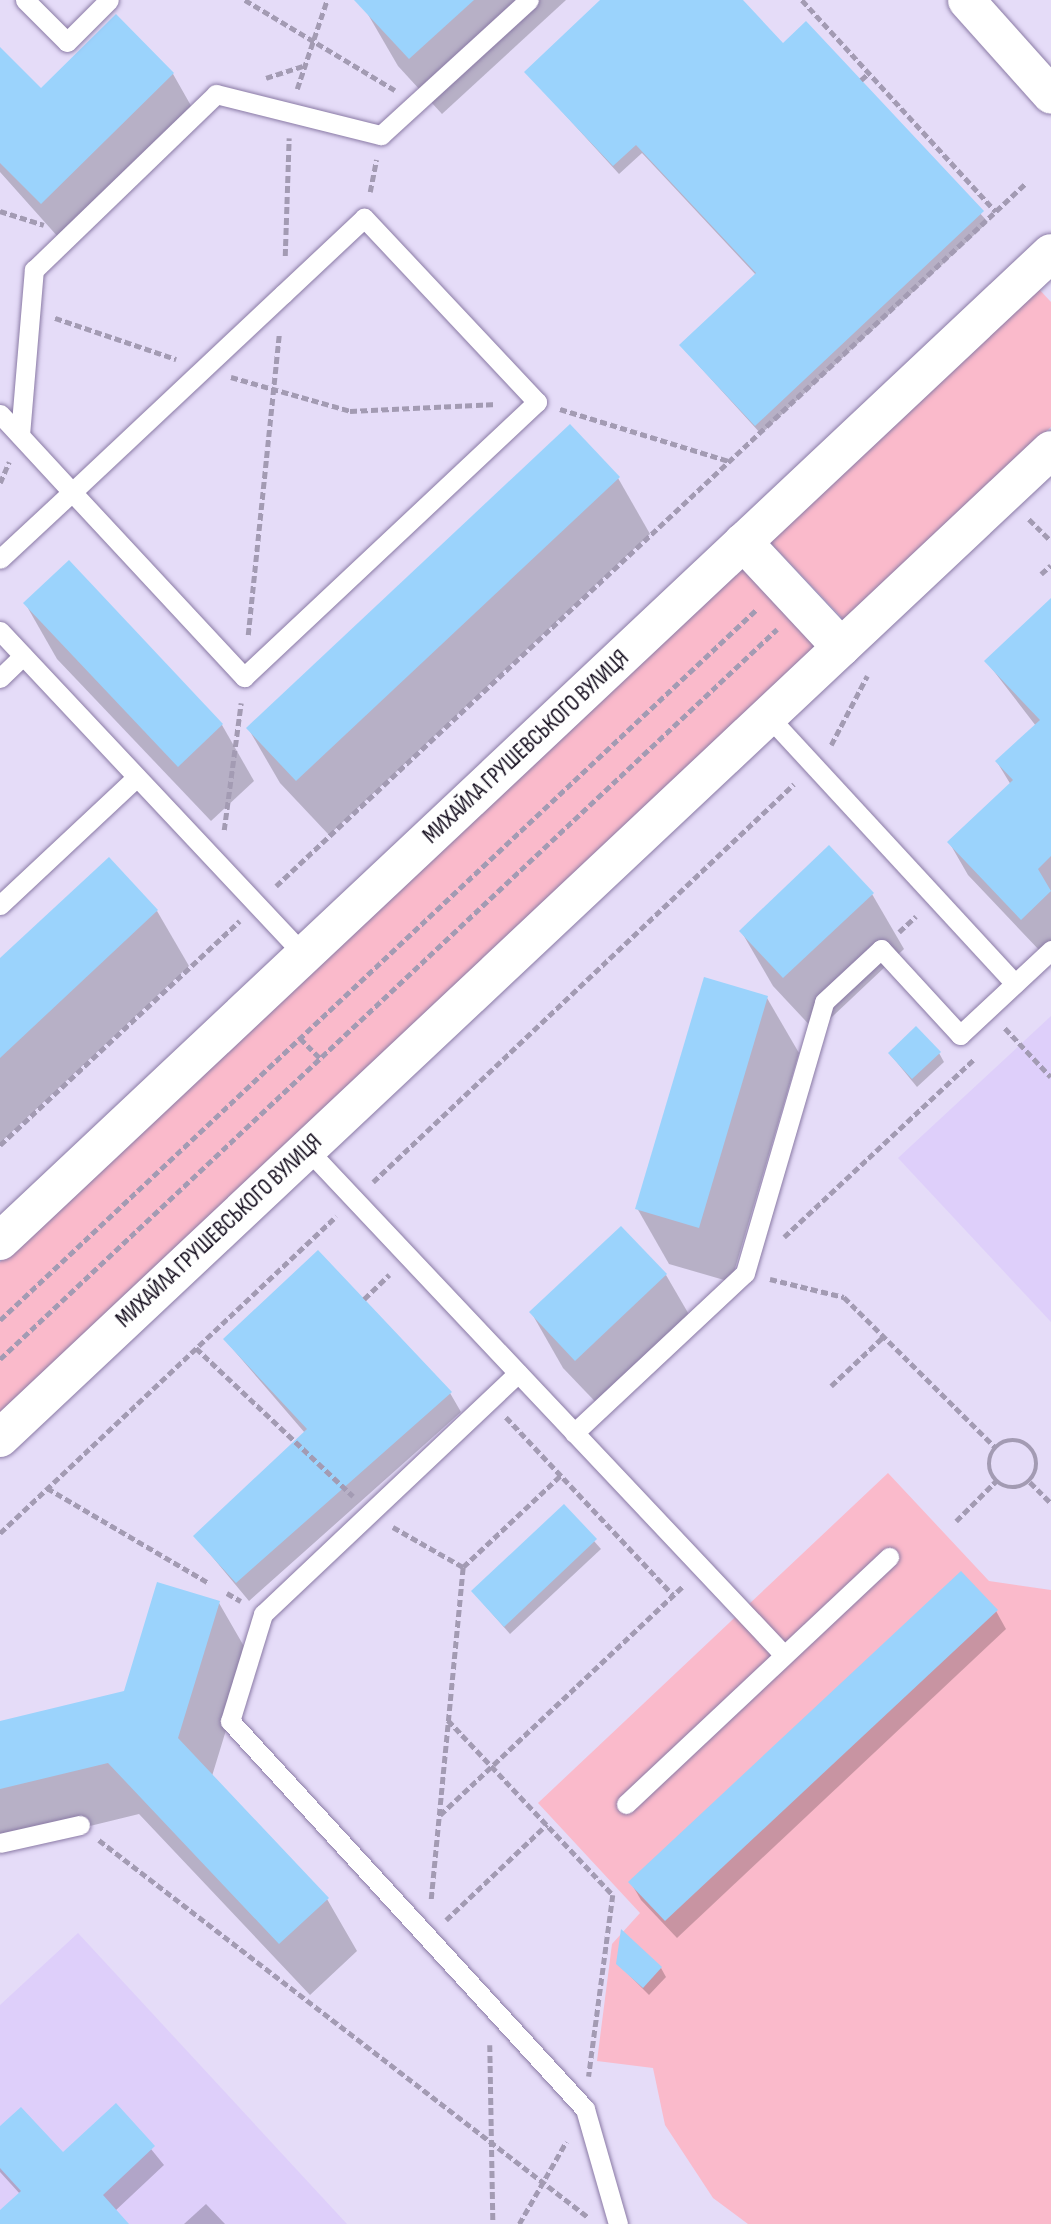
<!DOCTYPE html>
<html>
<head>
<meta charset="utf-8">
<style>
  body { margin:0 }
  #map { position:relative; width:1051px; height:2224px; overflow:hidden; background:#e5dcf8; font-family:"Sofia Sans Condensed",sans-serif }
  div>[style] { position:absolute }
  .built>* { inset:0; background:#decffa }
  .green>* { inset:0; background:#fabacb }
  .shadow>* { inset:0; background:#0003 }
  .building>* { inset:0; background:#9bd3fc }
  .path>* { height:4.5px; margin-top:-2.25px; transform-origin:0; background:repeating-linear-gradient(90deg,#a39bb3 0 7px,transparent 0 10.5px) }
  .path>.ring { margin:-2.25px; padding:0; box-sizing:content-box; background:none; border:4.5px solid #a39bb3; border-radius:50% }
  .roads { filter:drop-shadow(0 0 2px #8a7aa5) drop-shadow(0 0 2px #8a7aa5) }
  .service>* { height:19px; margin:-9.5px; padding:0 9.5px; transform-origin:9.5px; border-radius:9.5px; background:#fff }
  .minor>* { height:37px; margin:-18.5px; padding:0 18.5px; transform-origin:18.5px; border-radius:18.5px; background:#fff }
  .tertiary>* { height:38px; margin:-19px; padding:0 19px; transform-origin:19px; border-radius:19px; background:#fff }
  span { translate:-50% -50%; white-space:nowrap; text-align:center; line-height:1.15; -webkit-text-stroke:6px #fff; paint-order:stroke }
  .street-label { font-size:23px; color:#120b1b }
</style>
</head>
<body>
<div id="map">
  <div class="built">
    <i style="clip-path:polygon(1051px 1016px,1051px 1322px,898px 1158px)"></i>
    <i style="clip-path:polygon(78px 1933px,347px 2224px,0 2224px,0 2005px)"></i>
  </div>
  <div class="green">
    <i style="clip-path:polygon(1037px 287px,1051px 302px,1051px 427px,845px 621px,768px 540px)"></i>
    <i style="clip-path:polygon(743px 564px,819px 645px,0 1416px,0 1262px)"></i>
    <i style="clip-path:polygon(888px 1473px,989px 1581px,1051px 1590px,1051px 2224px,748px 2224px,713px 2198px,665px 2125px,653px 2068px,597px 2061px,612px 1944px,640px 1913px,538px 1803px)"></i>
  </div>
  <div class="shadow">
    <i style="clip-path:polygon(378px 0,566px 0,442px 114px,398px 66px,366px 11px)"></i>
    <i style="clip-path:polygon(603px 0,740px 0,783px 45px,806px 24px,988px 222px,761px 434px,681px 346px,756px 275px,642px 153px,619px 174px,526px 72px)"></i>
    <i style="clip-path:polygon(116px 16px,173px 74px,198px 118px,67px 247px,0 172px,0 49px,41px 90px)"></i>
    <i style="clip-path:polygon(618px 478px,650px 534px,329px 835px,280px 783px,248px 728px)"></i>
    <i style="clip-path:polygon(69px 562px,222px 725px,254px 781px,211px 821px,57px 659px,25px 603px)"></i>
    <i style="clip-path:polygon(1051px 600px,1051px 941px,1040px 951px,968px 875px,949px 842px,1011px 785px,997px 762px,1036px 726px,986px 661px)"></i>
    <i style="clip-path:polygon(872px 894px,904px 949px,816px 1032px,773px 986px,741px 931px)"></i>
    <i style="clip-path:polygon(157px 911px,189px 966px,0 1143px,0 961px)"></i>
    <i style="clip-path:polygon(767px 998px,799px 1053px,731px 1282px,669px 1264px,637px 1208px)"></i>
    <i style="clip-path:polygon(939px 1053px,944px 1062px,917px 1087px,890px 1054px)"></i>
    <i style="clip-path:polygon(666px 1275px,698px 1330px,608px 1415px,563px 1368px,531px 1312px)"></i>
    <i style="clip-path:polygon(225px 1340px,450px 1393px,461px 1412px,249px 1601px,195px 1536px,305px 1433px)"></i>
    <i style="clip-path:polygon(564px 1507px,601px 1549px,510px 1634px,473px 1592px)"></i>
    <i style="clip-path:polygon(219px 1603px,249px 1655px,212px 1776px,327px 1899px,357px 1951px,310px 1995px,139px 1814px,0 1848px,0 1723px,125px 1692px)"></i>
    <i style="clip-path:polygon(996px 1611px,1006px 1629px,677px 1938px,641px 1900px,631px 1883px)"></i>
    <i style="clip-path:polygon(618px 1964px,661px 1968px,666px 1977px,649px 1995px)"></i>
    <i style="clip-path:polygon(116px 2106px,164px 2165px,115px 2211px,127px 2224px,0 2224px,0 2213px,20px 2194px,0 2172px,0 2128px,63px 2155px)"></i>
    <i style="clip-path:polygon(206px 2204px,225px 2224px,184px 2224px)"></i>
  </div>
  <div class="building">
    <i style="clip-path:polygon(354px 0,474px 0,409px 59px)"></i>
    <i style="clip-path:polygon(600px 0,743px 0,783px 43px,806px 21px,984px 211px,755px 426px,679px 345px,756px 273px,636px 145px,613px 166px,524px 72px)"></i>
    <i style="clip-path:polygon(116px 14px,174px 73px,41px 204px,0 163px,0 47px,41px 88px)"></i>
    <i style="clip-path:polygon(570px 424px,620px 477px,296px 781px,246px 728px)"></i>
    <i style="clip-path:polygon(69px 560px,223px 724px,178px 767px,23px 603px)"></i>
    <i style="clip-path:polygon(1051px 598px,1051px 856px,1038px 869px,1051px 891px,1021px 920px,947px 842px,1013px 780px,995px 761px,1040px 720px,984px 661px)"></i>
    <i style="clip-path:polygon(829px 845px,874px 893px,783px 978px,739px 931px)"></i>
    <i style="clip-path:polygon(109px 857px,158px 910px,0 1058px,0 958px)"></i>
    <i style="clip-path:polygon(704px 977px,768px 996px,699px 1228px,635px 1209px)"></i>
    <i style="clip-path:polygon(916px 1026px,941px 1052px,912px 1079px,888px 1053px)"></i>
    <i style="clip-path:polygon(621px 1226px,667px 1274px,575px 1361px,529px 1312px)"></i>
    <i style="clip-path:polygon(318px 1250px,452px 1392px,236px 1583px,193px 1536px,307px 1429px,223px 1339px)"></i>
    <i style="clip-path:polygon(564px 1504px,597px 1539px,504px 1627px,471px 1591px)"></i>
    <i style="clip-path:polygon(961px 1571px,998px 1610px,665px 1921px,628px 1882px)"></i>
    <i style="clip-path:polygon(157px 1582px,220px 1601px,178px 1738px,329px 1898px,279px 1944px,108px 1763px,0 1789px,0 1721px,124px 1691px)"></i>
    <i style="clip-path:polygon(621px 1929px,662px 1967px,643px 1988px,616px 1964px)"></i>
    <i style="clip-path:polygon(116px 2103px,155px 2146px,103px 2195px,129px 2224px,0 2224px,0 2210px,21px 2191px,0 2168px,0 2126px,21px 2107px,63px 2152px)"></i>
  </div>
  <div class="path">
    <i style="left:245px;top:0;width:175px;rotate:31deg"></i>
    <i style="left:802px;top:0;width:287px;rotate:47.5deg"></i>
    <i style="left:266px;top:78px;width:40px;rotate:-18deg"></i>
    <i style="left:861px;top:80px;width:11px;rotate:-41deg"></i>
    <i style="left:297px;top:89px;width:94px;rotate:-71.4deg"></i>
    <i style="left:370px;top:192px;width:33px;rotate:-79deg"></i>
    <i style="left:0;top:211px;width:46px;rotate:17.7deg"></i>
    <i style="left:285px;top:256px;width:118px;rotate:-88.1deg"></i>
    <i style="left:55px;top:318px;width:128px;rotate:18.7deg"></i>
    <i style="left:231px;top:377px;width:124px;rotate:15.9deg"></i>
    <i style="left:350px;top:411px;width:147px;rotate:-2.7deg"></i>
    <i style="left:560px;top:409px;width:177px;rotate:17.1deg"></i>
    <i style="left:0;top:483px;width:23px;rotate:-67deg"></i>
    <i style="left:1029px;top:519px;width:31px;rotate:45deg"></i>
    <i style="left:1041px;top:574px;width:13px;rotate:-42deg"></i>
    <i style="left:248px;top:635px;width:303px;rotate:-84.1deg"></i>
    <i style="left:831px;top:745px;width:78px;rotate:-62.4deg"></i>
    <i style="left:224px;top:830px;width:128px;rotate:-82.4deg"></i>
    <i style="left:276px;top:886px;width:1028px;rotate:-43.15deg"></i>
    <i style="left:899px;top:932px;width:23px;rotate:-43deg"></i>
    <i style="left:1005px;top:1028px;width:67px;rotate:46.8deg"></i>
    <i style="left:300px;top:1038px;width:28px;rotate:45deg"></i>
    <i style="left:0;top:1145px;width:328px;rotate:-43.1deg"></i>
    <i style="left:373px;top:1182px;width:579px;rotate:-43.39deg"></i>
    <i style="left:784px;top:1237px;width:260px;rotate:-43.1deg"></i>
    <i style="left:770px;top:1279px;width:76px;rotate:13.7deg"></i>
    <i style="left:844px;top:1297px;width:213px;rotate:44.8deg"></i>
    <i style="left:364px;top:1299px;width:35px;rotate:-44deg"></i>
    <i style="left:0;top:1320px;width:1039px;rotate:-43.21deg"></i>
    <i style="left:196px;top:1348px;width:216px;rotate:43.3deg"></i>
    <i style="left:0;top:1359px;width:1066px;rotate:-43.21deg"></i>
    <i style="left:831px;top:1386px;width:73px;rotate:-43.3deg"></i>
    <i style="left:506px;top:1417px;width:244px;rotate:46.8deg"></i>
    <i class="ring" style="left:989px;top:1440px;width:43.5px;height:43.5px"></i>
    <i style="left:1030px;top:1482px;width:30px;rotate:45deg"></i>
    <i style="left:47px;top:1488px;width:188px;rotate:30.4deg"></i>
    <i style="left:956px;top:1521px;width:57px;rotate:-45deg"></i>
    <i style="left:393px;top:1527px;width:81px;rotate:29.7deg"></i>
    <i style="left:0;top:1533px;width:462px;rotate:-43.3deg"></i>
    <i style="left:227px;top:1593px;width:16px;rotate:30deg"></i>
    <i style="left:448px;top:1720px;width:241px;rotate:46.7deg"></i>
    <i style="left:613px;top:1895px;width:183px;rotate:97.6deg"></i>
    <i style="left:440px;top:1815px;width:334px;rotate:-43.3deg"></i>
    <i style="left:99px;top:1840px;width:617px;rotate:37.63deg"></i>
    <i style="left:431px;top:1899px;width:334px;rotate:-84.5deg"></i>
    <i style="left:463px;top:1567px;width:134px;rotate:-43.2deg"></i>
    <i style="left:446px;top:1920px;width:139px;rotate:-43.5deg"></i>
    <i style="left:490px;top:2045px;width:179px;rotate:89deg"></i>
    <i style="left:519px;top:2224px;width:95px;rotate:-60.2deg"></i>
  </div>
  <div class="roads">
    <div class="service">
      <i style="left:25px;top:0;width:59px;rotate:45deg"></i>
      <i style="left:67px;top:42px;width:59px;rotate:-45deg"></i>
      <i style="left:0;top:414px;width:106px;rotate:47.3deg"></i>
      <i style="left:72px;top:492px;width:253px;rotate:47.1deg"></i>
      <i style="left:244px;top:677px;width:402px;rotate:-43.2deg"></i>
      <i style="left:537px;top:402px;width:253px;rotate:-133.2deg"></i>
      <i style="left:364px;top:218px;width:111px;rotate:136.8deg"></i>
      <i style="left:283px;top:294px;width:289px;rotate:136.8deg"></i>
      <i style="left:72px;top:492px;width:98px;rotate:137.1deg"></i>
      <i style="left:20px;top:435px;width:166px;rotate:-85.2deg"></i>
      <i style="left:34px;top:270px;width:253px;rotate:-44deg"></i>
      <i style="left:216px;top:94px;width:170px;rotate:14deg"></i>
      <i style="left:381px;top:135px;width:200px;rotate:-42.4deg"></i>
      <i style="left:0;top:631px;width:444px;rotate:46.8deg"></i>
      <i style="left:0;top:678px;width:32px;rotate:-44deg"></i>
      <i style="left:768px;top:716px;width:364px;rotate:47.3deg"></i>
      <i style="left:0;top:905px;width:187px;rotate:-43.1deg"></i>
      <i style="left:307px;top:1149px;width:695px;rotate:46.69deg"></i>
      <i style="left:518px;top:1373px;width:351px;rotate:136.6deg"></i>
      <i style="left:263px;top:1614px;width:112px;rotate:107.1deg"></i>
      <i style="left:230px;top:1721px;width:526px;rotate:47.54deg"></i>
      <i style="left:585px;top:2109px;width:120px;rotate:74deg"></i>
      <i style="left:574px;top:1433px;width:234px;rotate:-43.1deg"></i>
      <i style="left:745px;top:1273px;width:282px;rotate:-73.7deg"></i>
      <i style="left:824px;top:1002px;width:78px;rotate:-42.9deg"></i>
      <i style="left:881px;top:949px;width:117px;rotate:47.4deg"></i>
      <i style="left:960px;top:1035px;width:125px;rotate:-43deg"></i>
      <i style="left:626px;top:1804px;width:361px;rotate:-43.2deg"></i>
      <i style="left:0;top:1843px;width:82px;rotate:-12.7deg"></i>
    </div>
    <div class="minor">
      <i style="left:966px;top:0;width:127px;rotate:48.2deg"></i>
    </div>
    <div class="tertiary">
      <i style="left:743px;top:542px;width:144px;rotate:47deg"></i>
      <i style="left:0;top:1241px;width:1442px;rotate:-43.23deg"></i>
      <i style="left:0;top:1438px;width:1442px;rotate:-43.23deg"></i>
    </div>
  </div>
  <div class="street-label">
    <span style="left:526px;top:747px;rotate:-43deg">МИХАЙЛА ГРУШЕВСЬКОГО ВУЛИЦЯ</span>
    <span style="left:219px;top:1231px;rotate:-43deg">МИХАЙЛА ГРУШЕВСЬКОГО ВУЛИЦЯ</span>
  </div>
</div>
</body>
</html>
